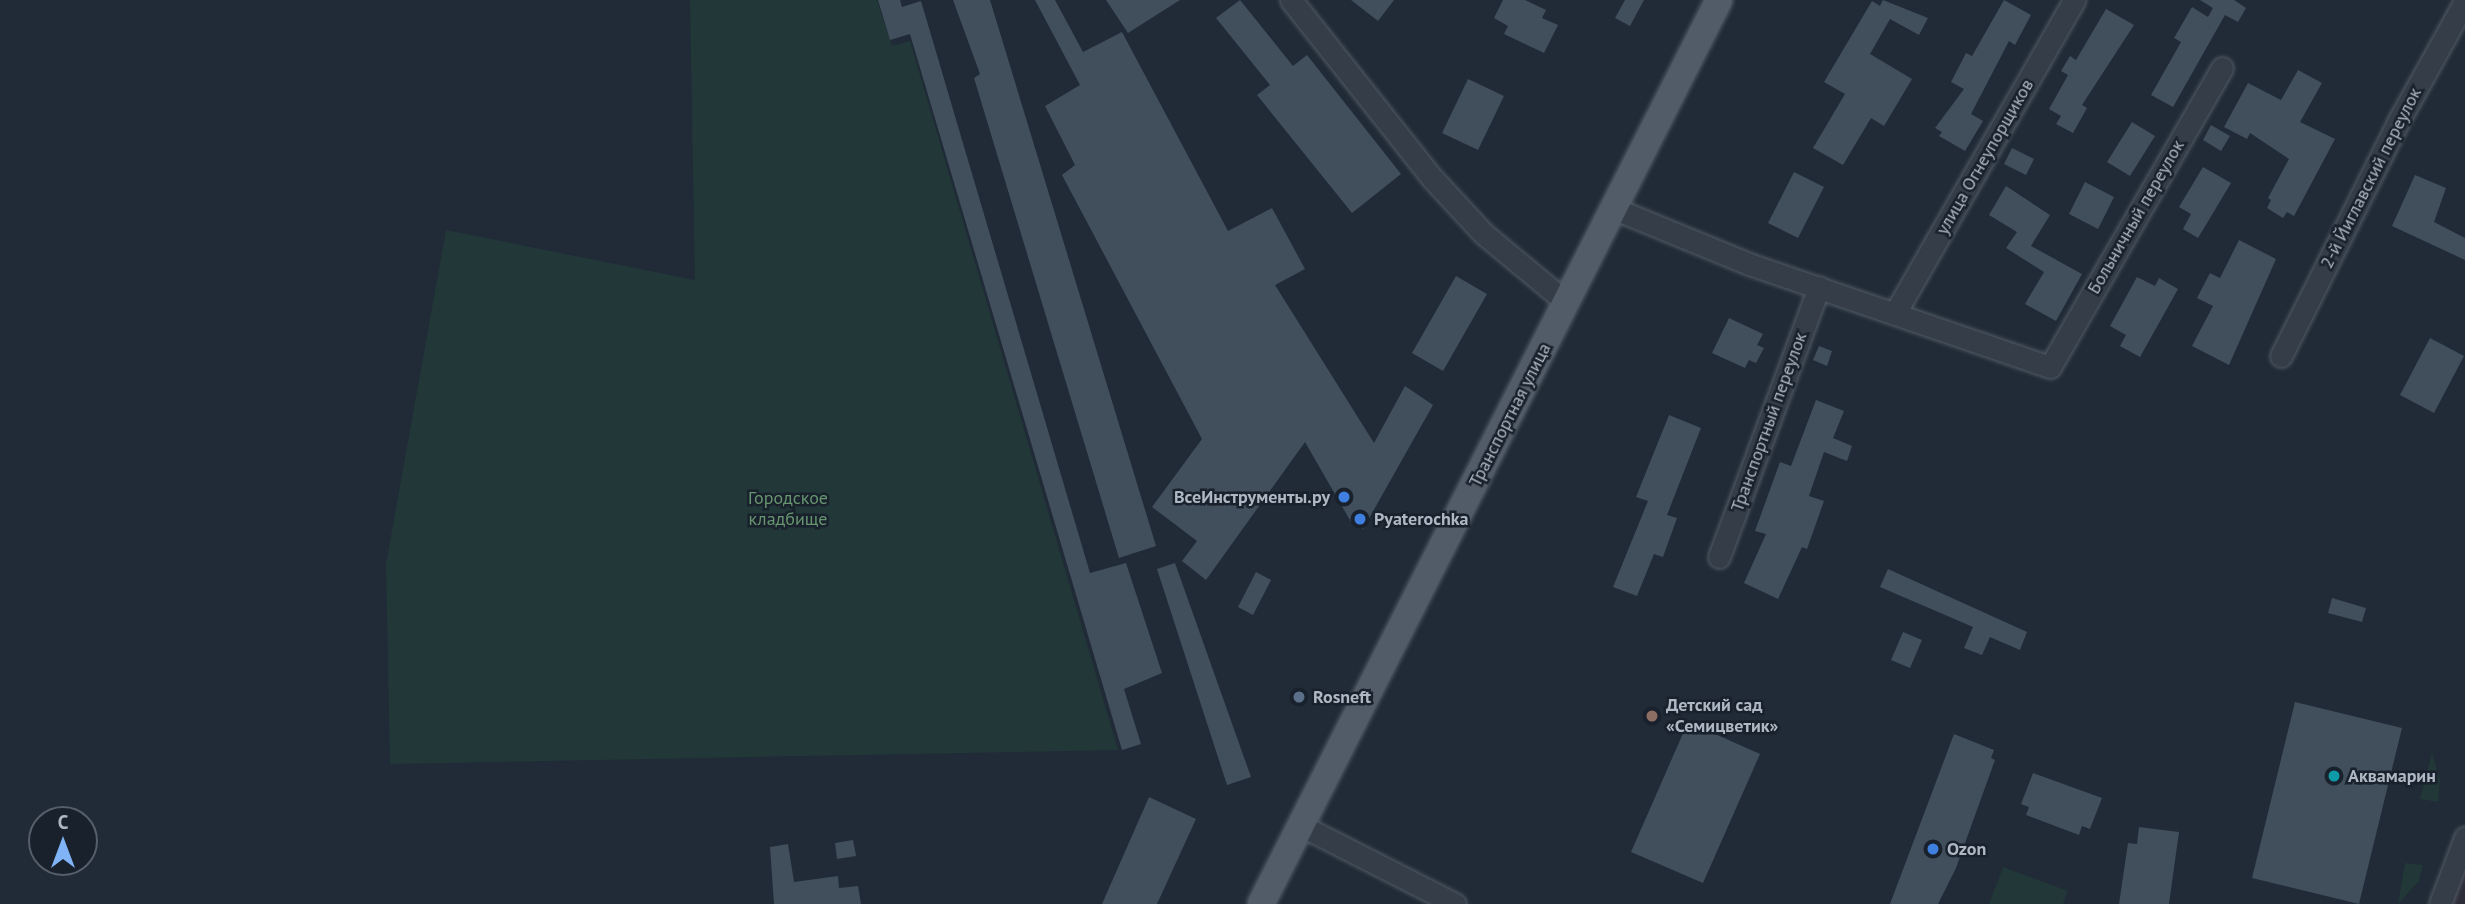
<!DOCTYPE html>
<html>
<head>
<meta charset="utf-8">
<style>
  body { margin:0 }
  #map { position:relative; width:2465px; height:904px; overflow:hidden; background:#202b37; font-family:"PT Sans",sans-serif }
  div>[style] { position:absolute }
  .medical>* { inset:0; background:#2d2c39 }
  .green>* { inset:0; background:#223738 }
  .building>* { inset:0; background:#414e5c }
  .roads { filter:drop-shadow(0 0 2px #515b65) drop-shadow(0 0 2px #515b65) }
  .minor>* { height:21px; margin:-10.5px; padding:0 10.5px; transform-origin:10.5px; border-radius:10.5px; background:#343d48 }
  .major>* { height:26px; margin:-13px; padding:0 13px; transform-origin:13px; border-radius:13px; background:#525c68 }
  .dots>* { width:19px; height:19px; translate:-50% -50%; box-sizing:border-box; border:4px solid #19222c; border-radius:50% }
  span { translate:-50% -50%; white-space:nowrap; text-align:center; line-height:1.15; -webkit-text-stroke:5px #19222c; paint-order:stroke }
  .street-label { font-size:18px; color:#aeb8c4 }
  .poi-label { font-size:18px; color:#aeb8c4; font-weight:700 }
  .right { translate:-100% -50%; text-align:right }
  .left { translate:0 -50%; text-align:left }
  .park-label { font-size:18px; color:#66956f }
  .north { position:absolute; left:28px; top:806px; width:70px; height:70px; box-sizing:border-box; background:#19222c; border:2px solid #555e69; border-radius:50%; rotate:0deg; font-size:19px; font-weight:700; line-height:28px; text-align:center; color:#aeb8c4 }
  .north::after { content:''; display:block; margin:auto; width:24px; height:32px; background:#81b3f7; clip-path:polygon(50% 0,100% 100%,50% 72%,0 100%) }
</style>
</head>
<body>
<div id="map">
  <div class="medical">
    <i style="clip-path:polygon(2465px 872px,2465px 904px,2452px 904px)"></i>
  </div>
  <div class="green">
    <i style="clip-path:polygon(690px 0,877px 0,892px 46px,910px 41px,1118px 750px,390px 764px,386px 564px,446px 230px,695px 280px)"></i>
    <i style="clip-path:polygon(2432px 753px,2440px 780px,2438px 802px,2420px 799px)"></i>
    <i style="clip-path:polygon(2405px 863px,2423px 865px,2419px 881px,2398px 904px)"></i>
    <i style="clip-path:polygon(2003px 867px,2068px 891px,2063px 904px,1989px 904px)"></i>
  </div>
  <div class="building">
    <i style="clip-path:polygon(878px 0,900px 0,902px 7px,921px 1px,1090px 573px,1126px 563px,1162px 673px,1124px 689px,1141px 744px,1122px 750px,910px 34px,890px 40px)"></i>
    <i style="clip-path:polygon(953px 0,990px 0,1156px 546px,1119px 558px,974px 78px,980px 74px)"></i>
    <i style="clip-path:polygon(1035px 0,1055px 0,1083px 52px,1122px 32px,1228px 231px,1272px 208px,1305px 269px,1275px 285px,1374px 443px,1405px 386px,1433px 405px,1363px 529px,1351px 522px,1305px 442px,1206px 580px,1182px 561px,1197px 541px,1152px 507px,1202px 439px,1062px 175px,1075px 165px,1045px 106px,1080px 85px)"></i>
    <i style="clip-path:polygon(1106px 0,1180px 0,1128px 33px)"></i>
    <i style="clip-path:polygon(1240px 0,1293px 66px,1307px 55px,1401px 174px,1352px 213px,1257px 95px,1270px 85px,1216px 18px)"></i>
    <i style="clip-path:polygon(1351px 0,1394px 0,1378px 21px)"></i>
    <i style="clip-path:polygon(1503px 0,1525px 0,1546px 10px,1542px 18px,1558px 25px,1544px 53px,1504px 34px,1508px 26px,1494px 18px)"></i>
    <i style="clip-path:polygon(1625px 0,1644px 0,1630px 26px,1615px 18px)"></i>
    <i style="clip-path:polygon(1883px 0,1928px 18px,1919px 35px,1890px 19px,1870px 54px,1912px 79px,1884px 126px,1871px 118px,1843px 165px,1813px 148px,1845px 94px,1824px 82px,1872px 1px,1880px 6px)"></i>
    <i style="clip-path:polygon(2004px 0,2031px 15px,2015px 45px,2009px 41px,1971px 114px,1983px 121px,1965px 151px,1939px 136px,1942px 132px,1935px 128px,1964px 89px,1951px 82px,1966px 53px,1972px 56px)"></i>
    <i style="clip-path:polygon(2200px 0,2234px 0,2246px 8px,2238px 22px,2225px 15px,2173px 107px,2151px 95px,2181px 42px,2174px 38px,2192px 7px,2208px 17px,2213px 8px)"></i>
    <i style="clip-path:polygon(2106px 9px,2134px 25px,2082px 105px,2087px 108px,2073px 133px,2056px 124px,2061px 116px,2049px 109px,2068px 75px,2061px 71px,2070px 56px,2076px 60px)"></i>
    <i style="clip-path:polygon(2298px 70px,2322px 83px,2300px 122px,2335px 139px,2294px 216px,2287px 212px,2283px 218px,2267px 208px,2271px 200px,2268px 198px,2289px 159px,2250px 133px,2247px 139px,2224px 127px,2248px 83px,2281px 100px)"></i>
    <i style="clip-path:polygon(1468px 79px,1504px 96px,1478px 150px,1442px 133px)"></i>
    <i style="clip-path:polygon(2132px 122px,2155px 136px,2130px 176px,2107px 162px)"></i>
    <i style="clip-path:polygon(2211px 125px,2230px 136px,2221px 151px,2203px 140px)"></i>
    <i style="clip-path:polygon(2012px 148px,2034px 159px,2026px 175px,2004px 164px)"></i>
    <i style="clip-path:polygon(2203px 167px,2231px 183px,2198px 238px,2183px 229px,2191px 214px,2179px 207px)"></i>
    <i style="clip-path:polygon(1794px 172px,1824px 187px,1798px 238px,1768px 223px)"></i>
    <i style="clip-path:polygon(2415px 175px,2446px 188px,2434px 222px,2465px 238px,2465px 260px,2392px 226px)"></i>
    <i style="clip-path:polygon(2085px 182px,2114px 197px,2098px 229px,2069px 214px)"></i>
    <i style="clip-path:polygon(2006px 186px,2050px 215px,2031px 246px,2082px 274px,2056px 321px,2025px 304px,2044px 272px,2006px 248px,2017px 232px,1989px 215px)"></i>
    <i style="clip-path:polygon(2239px 240px,2276px 259px,2229px 365px,2192px 346px,2213px 306px,2197px 298px,2210px 273px,2220px 278px)"></i>
    <i style="clip-path:polygon(1456px 276px,1487px 294px,1443px 371px,1412px 353px)"></i>
    <i style="clip-path:polygon(2137px 277px,2155px 286px,2159px 278px,2178px 289px,2140px 357px,2120px 346px,2126px 335px,2110px 326px)"></i>
    <i style="clip-path:polygon(1729px 318px,1763px 334px,1757px 345px,1764px 348px,1756px 363px,1749px 360px,1745px 368px,1712px 353px)"></i>
    <i style="clip-path:polygon(2430px 338px,2464px 356px,2434px 413px,2400px 395px)"></i>
    <i style="clip-path:polygon(1819px 346px,1832px 351px,1827px 366px,1813px 360px)"></i>
    <i style="clip-path:polygon(1816px 400px,1844px 411px,1833px 438px,1852px 446px,1847px 461px,1824px 452px,1809px 496px,1824px 501px,1807px 549px,1802px 547px,1778px 599px,1744px 583px,1766px 534px,1755px 531px,1780px 462px,1791px 466px)"></i>
    <i style="clip-path:polygon(1669px 415px,1701px 428px,1667px 515px,1677px 518px,1663px 557px,1654px 554px,1637px 596px,1613px 587px,1648px 501px,1636px 497px)"></i>
    <i style="clip-path:polygon(1175px 563px,1251px 777px,1227px 785px,1157px 569px)"></i>
    <i style="clip-path:polygon(1888px 569px,2027px 632px,2020px 650px,1990px 637px,1982px 655px,1964px 648px,1973px 627px,1880px 587px)"></i>
    <i style="clip-path:polygon(1256px 572px,1271px 580px,1253px 615px,1238px 607px)"></i>
    <i style="clip-path:polygon(2332px 598px,2366px 608px,2362px 622px,2328px 613px)"></i>
    <i style="clip-path:polygon(1903px 632px,1922px 640px,1910px 668px,1891px 660px)"></i>
    <i style="clip-path:polygon(2295px 702px,2402px 728px,2359px 904px,2252px 878px)"></i>
    <i style="clip-path:polygon(1688px 722px,1760px 754px,1703px 883px,1631px 852px)"></i>
    <i style="clip-path:polygon(1954px 734px,1994px 750px,1991px 758px,1995px 760px,1956px 868px,1938px 904px,1890px 904px)"></i>
    <i style="clip-path:polygon(2033px 773px,2102px 798px,2090px 829px,2082px 826px,2079px 835px,2026px 815px,2029px 807px,2021px 804px)"></i>
    <i style="clip-path:polygon(1149px 797px,1196px 819px,1157px 904px,1102px 904px)"></i>
    <i style="clip-path:polygon(2139px 827px,2179px 832px,2169px 904px,2119px 904px,2128px 843px,2137px 844px)"></i>
    <i style="clip-path:polygon(853px 840px,856px 856px,837px 859px,835px 843px)"></i>
    <i style="clip-path:polygon(788px 844px,794px 882px,838px 876px,839px 888px,858px 886px,861px 904px,774px 904px,770px 847px)"></i>
  </div>
  <div class="roads">
    <div class="minor">
      <i style="left:1291px;top:0;width:228px;rotate:51.6deg"></i>
      <i style="left:1433px;top:179px;width:75px;rotate:47.2deg"></i>
      <i style="left:1484px;top:234px;width:108px;rotate:39.7deg"></i>
      <i style="left:1615px;top:209px;width:145px;rotate:22.3deg"></i>
      <i style="left:1749px;top:264px;width:318px;rotate:18.9deg"></i>
      <i style="left:2050px;top:367px;width:345px;rotate:-60.1deg"></i>
      <i style="left:1895px;top:313px;width:361px;rotate:-60.2deg"></i>
      <i style="left:2281px;top:356px;width:262px;rotate:-63.4deg"></i>
      <i style="left:2398px;top:122px;width:138px;rotate:-61deg"></i>
      <i style="left:1719px;top:557px;width:288px;rotate:-69.7deg"></i>
      <i style="left:1300px;top:825px;width:174px;rotate:27deg"></i>
      <i style="left:2440px;top:904px;width:71px;rotate:-69.3deg"></i>
    </div>
    <div class="major">
      <i style="left:1261px;top:904px;width:1013px;rotate:-63.13deg"></i>
    </div>
  </div>
  <div class="dots">
    <i style="left:1344px;top:497px;background:#3f7fe0"></i>
    <i style="left:1360px;top:519px;background:#3f7fe0"></i>
    <i style="left:1299px;top:697px;background:#5c6f8a"></i>
    <i style="left:1652px;top:716px;background:#8d6e63"></i>
    <i style="left:2334px;top:776px;background:#0f9aa8"></i>
    <i style="left:1933px;top:849px;background:#3f7fe0"></i>
  </div>
  <div class="street-label">
    <span style="left:1985px;top:157px;rotate:-60deg">улица Огнеупорщиков</span>
    <span style="left:2371px;top:178px;rotate:-63deg">2-й Йиглавский переулок</span>
    <span style="left:2136px;top:217px;rotate:-60deg">Больничный переулок</span>
    <span style="left:1510px;top:415px;rotate:-63deg">Транспортная улица</span>
    <span style="left:1769px;top:422px;rotate:-70deg">Транспортный переулок</span>
  </div>
  <div class="poi-label">
    <span class="right" style="left:1330px;top:497px">ВсеИнструменты.ру</span>
    <span class="left" style="left:1374px;top:519px">Pyaterochka</span>
    <span class="left" style="left:1313px;top:697px">Rosneft</span>
    <span class="left" style="left:1666px;top:716px">Детский сад<br>«Семицветик»</span>
    <span class="left" style="left:2348px;top:776px">Аквамарин</span>
    <span class="left" style="left:1947px;top:849px">Ozon</span>
  </div>
  <div class="park-label">
    <span style="left:788px;top:509px">Городское<br>кладбище</span>
  </div>
  <div class="north">С</div>
</div>
</body>
</html>
